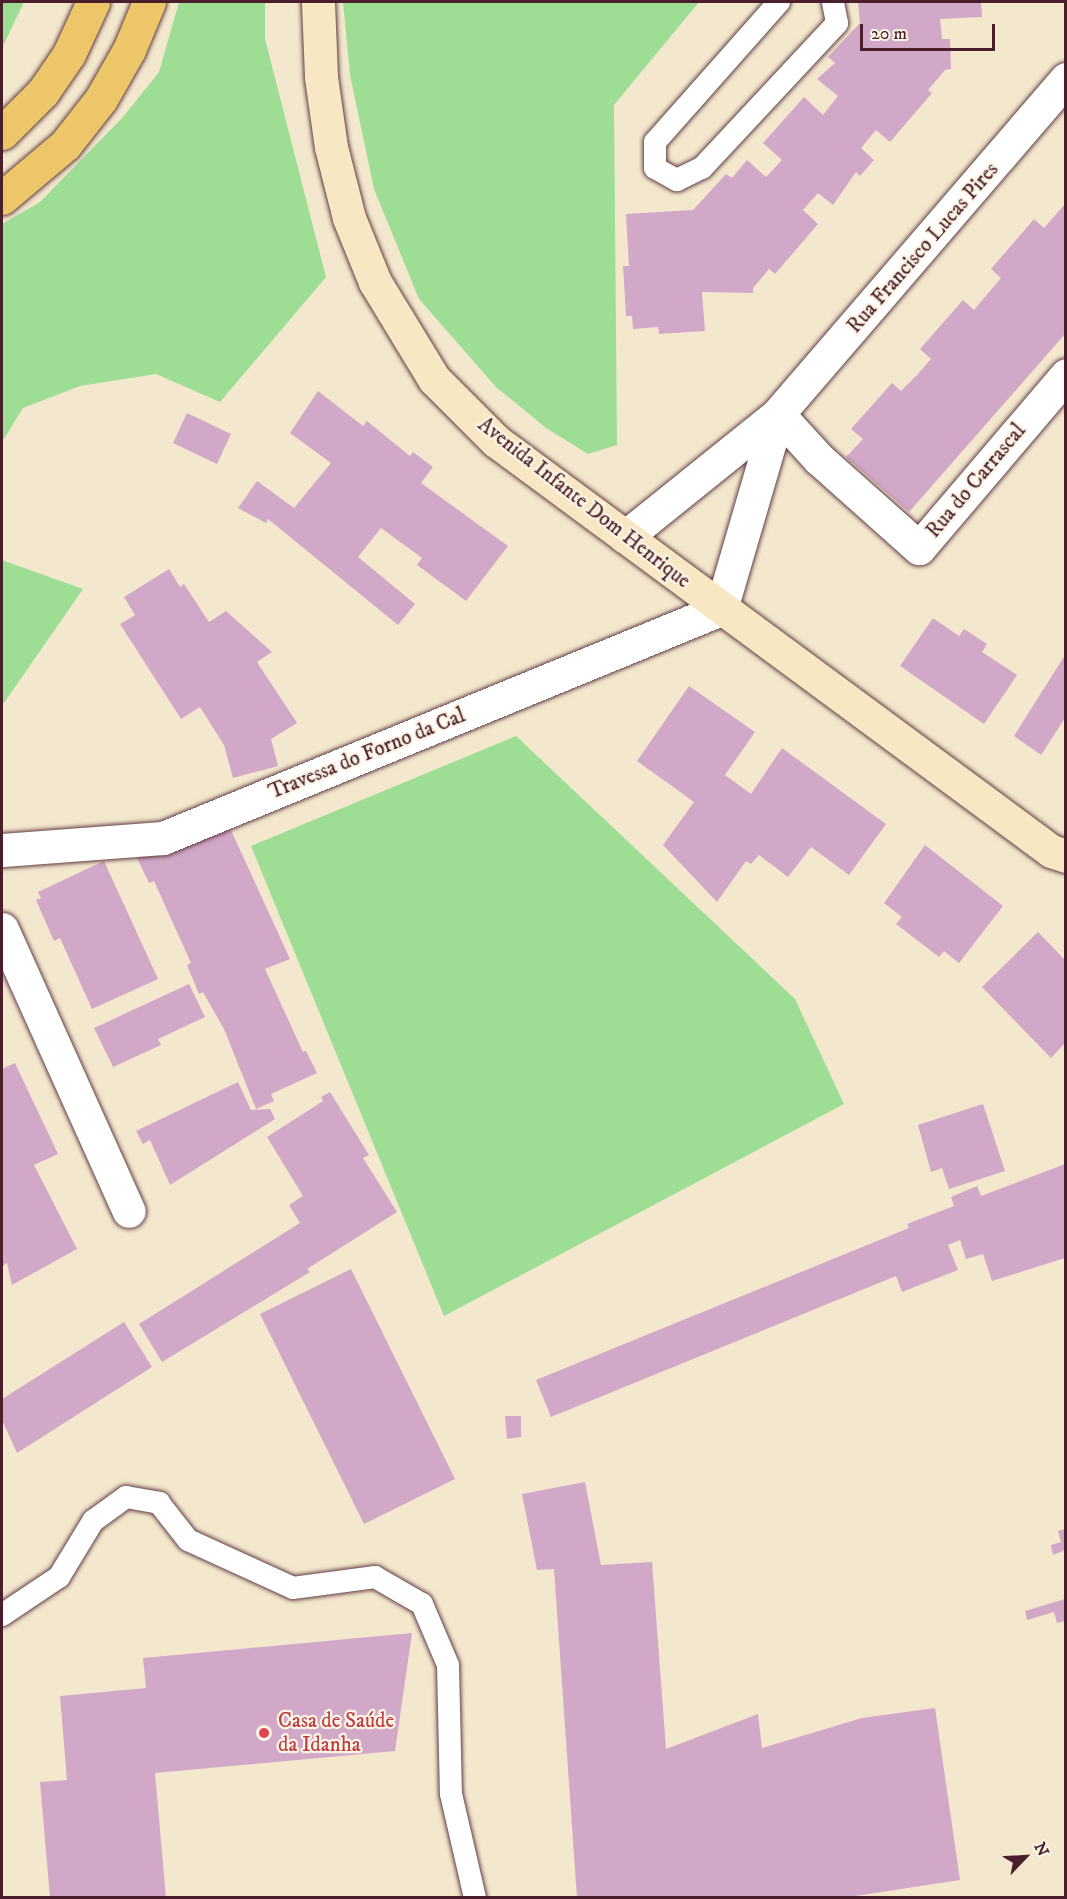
<!DOCTYPE html>
<html>
<head>
<meta charset="utf-8">
<style>
  body { margin:0 }
  #map { position:relative; width:1067px; height:1899px; overflow:hidden; background:#f3e8ce; font-family:"IM FELL DW Pica",serif }
  div>[style] { position:absolute }
  .green>* { inset:0; background:#9dde94 }
  .building>* { inset:0; background:#d2a8c8 }
  .roads { filter:drop-shadow(0 0 2px #633d43) drop-shadow(0 0 2px #633d43) }
  .lane>* { height:22px; margin:-11px; padding:0 11px; transform-origin:11px; border-radius:11px; background:#fff }
  .street>* { height:33px; margin:-16.5px; padding:0 16.5px; transform-origin:16.5px; border-radius:16.5px; background:#fff }
  .secondary>* { height:33px; margin:-16.5px; padding:0 16.5px; transform-origin:16.5px; border-radius:16.5px; background:#f7e8c3 }
  .highway>* { height:33px; margin:-16.5px; padding:0 16.5px; transform-origin:16.5px; border-radius:16.5px; background:#ecc669 }
  .dots>* { width:16px; height:16px; translate:-50% -50%; box-sizing:border-box; border:3px solid #fcf5e5; border-radius:50% }
  span { translate:-50% -50%; white-space:nowrap; text-align:center; line-height:1.15; -webkit-text-stroke:4.5px #fcf5e5; paint-order:stroke }
  .street-label { font-size:21px; color:#4a1f2b }
  .health-label { font-size:21px; color:#be3a42 }
  .left { translate:0 -50%; text-align:left }
  .frame { position:absolute; inset:0; border:3px solid #4a1f2b; pointer-events:none }
  .north { position:absolute; left:995px; top:1827px; width:60px; height:60px; -webkit-text-stroke:4px #fcf5e5; paint-order:stroke; rotate:65deg; font-size:16px; font-weight:700; line-height:24px; text-align:center; color:#4a1f2b }
  .north::after { content:''; display:block; margin:auto; width:21px; height:27px; background:#4a1f2b; clip-path:polygon(50% 0,100% 100%,50% 72%,0 100%) }
  .scale { position:absolute; left:860px; top:24px; width:135px; height:27px; box-sizing:border-box; border:3px solid #4a1f2b; border-top:0; padding-left:8px; font-size:18px; line-height:21px; white-space:nowrap; color:#4a1f2b; -webkit-text-stroke:4px #fcf5e5; paint-order:stroke }
</style>
</head>
<body>
<div id="map">
  <div class="green">
    <i style="clip-path:polygon(2px 2px,24px 2px,2px 48px)"></i>
    <i style="clip-path:polygon(179px 2px,265px 2px,265px 39px,326px 277px,220px 402px,156px 374px,80px 386px,23px 408px,2px 442px,2px 224px,40px 202px,123px 117px,159px 72px)"></i>
    <i style="clip-path:polygon(343px 2px,699px 2px,614px 105px,617px 445px,588px 454px,546px 428px,496px 387px,419px 299px,374px 189px,350px 75px)"></i>
    <i style="clip-path:polygon(2px 560px,83px 589px,4px 703px,2px 702px)"></i>
    <i style="clip-path:polygon(516px 736px,795px 999px,844px 1104px,444px 1316px,251px 846px)"></i>
  </div>
  <div class="building">
    <i style="clip-path:polygon(858px 2px,981px 2px,982px 17px,940px 19px,942px 39px,950px 39px,951px 69px,945px 70px,928px 90px,932px 93px,890px 142px,876px 130px,861px 148px,874px 160px,860px 176px,856px 172px,833px 205px,818px 193px,803px 210px,818px 224px,775px 274px,769px 269px,753px 288px,753px 293px,702px 292px,705px 331px,659px 334px,658px 327px,633px 329px,632px 316px,626px 316px,623px 266px,629px 266px,626px 214px,693px 210px,726px 174px,732px 178px,747px 160px,766px 177px,782px 160px,763px 143px,804px 97px,823px 115px,838px 96px,817px 79px,835px 63px,828px 57px,860px 23px)"></i>
    <i style="clip-path:polygon(1065px 204px,1065px 334px,909px 512px,846px 457px,863px 439px,851px 429px,892px 383px,901px 391px,917px 375px,931px 359px,920px 349px,963px 300px,974px 310px,1001px 278px,991px 269px,1034px 219px,1044px 228px)"></i>
    <i style="clip-path:polygon(318px 391px,363px 426px,367px 421px,410px 456px,413px 452px,433px 467px,421px 483px,508px 546px,466px 601px,417px 565px,422px 558px,381px 528px,358px 557px,415px 604px,398px 625px,268px 519px,266px 523px,238px 508px,257px 481px,294px 508px,331px 463px,290px 433px)"></i>
    <i style="clip-path:polygon(187px 413px,231px 434px,217px 464px,173px 443px)"></i>
    <i style="clip-path:polygon(169px 569px,180px 587px,184px 584px,209px 622px,226px 611px,272px 652px,257px 662px,297px 723px,271px 739px,278px 766px,233px 778px,224px 745px,200px 707px,181px 719px,120px 624px,135px 615px,124px 597px)"></i>
    <i style="clip-path:polygon(933px 618px,959px 636px,964px 629px,987px 644px,982px 652px,1017px 675px,984px 724px,900px 666px)"></i>
    <i style="clip-path:polygon(1065px 655px,1065px 718px,1041px 755px,1014px 736px)"></i>
    <i style="clip-path:polygon(689px 686px,755px 732px,725px 775px,751px 794px,782px 748px,886px 824px,849px 875px,811px 847px,788px 877px,759px 855px,751px 864px,746px 861px,717px 902px,663px 845px,694px 802px,637px 761px)"></i>
    <i style="clip-path:polygon(229px 826px,290px 959px,265px 969px,303px 1052px,306px 1051px,317px 1073px,271px 1094px,274px 1101px,256px 1109px,224px 1029px,203px 992px,199px 994px,187px 965px,191px 963px,154px 881px,149px 883px,137px 858px,157px 849px,161px 857px)"></i>
    <i style="clip-path:polygon(925px 845px,1003px 906px,959px 963px,944px 951px,939px 957px,896px 924px,902px 917px,884px 903px)"></i>
    <i style="clip-path:polygon(104px 861px,158px 979px,92px 1009px,60px 938px,54px 941px,36px 900px,41px 898px,38px 892px)"></i>
    <i style="clip-path:polygon(1038px 932px,1065px 960px,1065px 1043px,1051px 1058px,982px 987px)"></i>
    <i style="clip-path:polygon(189px 984px,205px 1017px,158px 1039px,161px 1045px,113px 1067px,94px 1028px)"></i>
    <i style="clip-path:polygon(15px 1063px,58px 1154px,34px 1165px,77px 1249px,12px 1285px,7px 1263px,2px 1266px,2px 1069px)"></i>
    <i style="clip-path:polygon(238px 1082px,251px 1110px,270px 1109px,275px 1119px,170px 1185px,150px 1140px,143px 1144px,136px 1131px)"></i>
    <i style="clip-path:polygon(330px 1092px,369px 1155px,363px 1158px,397px 1212px,307px 1269px,310px 1272px,162px 1362px,139px 1324px,300px 1223px,289px 1205px,303px 1196px,267px 1137px,323px 1101px,321px 1097px)"></i>
    <i style="clip-path:polygon(983px 1104px,1005px 1171px,949px 1189px,942px 1168px,931px 1172px,918px 1125px)"></i>
    <i style="clip-path:polygon(1065px 1164px,1065px 1258px,992px 1281px,983px 1254px,966px 1259px,960px 1240px,948px 1245px,958px 1270px,902px 1292px,896px 1276px,551px 1417px,536px 1380px,909px 1228px,907px 1224px,954px 1206px,951px 1197px,977px 1186px,981px 1196px)"></i>
    <i style="clip-path:polygon(351px 1269px,455px 1479px,364px 1524px,260px 1314px)"></i>
    <i style="clip-path:polygon(124px 1322px,152px 1367px,17px 1453px,2px 1420px,2px 1399px)"></i>
    <i style="clip-path:polygon(505px 1416px,521px 1416px,521px 1437px,507px 1439px)"></i>
    <i style="clip-path:polygon(585px 1482px,601px 1565px,652px 1562px,666px 1749px,758px 1714px,762px 1748px,862px 1718px,935px 1708px,960px 1880px,842px 1898px,577px 1898px,554px 1569px,537px 1570px,522px 1494px)"></i>
    <i style="clip-path:polygon(1065px 1529px,1065px 1550px,1053px 1555px,1051px 1545px,1061px 1542px,1058px 1531px)"></i>
    <i style="clip-path:polygon(1065px 1599px,1065px 1621px,1057px 1623px,1054px 1612px,1027px 1620px,1025px 1611px)"></i>
    <i style="clip-path:polygon(412px 1633px,395px 1751px,155px 1773px,166px 1898px,50px 1898px,40px 1782px,67px 1780px,60px 1696px,146px 1688px,143px 1658px)"></i>
  </div>
  <div class="roads">
    <div class="lane">
      <i style="left:779px;top:2px;width:187px;rotate:131.5deg"></i>
      <i style="left:655px;top:142px;width:26px;rotate:90deg"></i>
      <i style="left:655px;top:168px;width:25px;rotate:29deg"></i>
      <i style="left:677px;top:180px;width:28px;rotate:-26deg"></i>
      <i style="left:702px;top:168px;width:198px;rotate:-47deg"></i>
      <i style="left:837px;top:23px;width:21px;rotate:-101deg"></i>
      <i style="left:2px;top:1615px;width:69px;rotate:-33.7deg"></i>
      <i style="left:59px;top:1577px;width:66px;rotate:-58.7deg"></i>
      <i style="left:93px;top:1521px;width:41px;rotate:-36deg"></i>
      <i style="left:126px;top:1497px;width:34px;rotate:10deg"></i>
      <i style="left:159px;top:1503px;width:47px;rotate:51.9deg"></i>
      <i style="left:188px;top:1540px;width:115px;rotate:24.6deg"></i>
      <i style="left:293px;top:1588px;width:83px;rotate:-7.6deg"></i>
      <i style="left:375px;top:1577px;width:54px;rotate:29.9deg"></i>
      <i style="left:422px;top:1604px;width:66px;rotate:66.9deg"></i>
      <i style="left:448px;top:1665px;width:129px;rotate:88.7deg"></i>
      <i style="left:451px;top:1794px;width:107px;rotate:77deg"></i>
    </div>
    <div class="street">
      <i style="left:1066px;top:79px;width:442px;rotate:130.7deg"></i>
      <i style="left:778px;top:414px;width:61px;rotate:47.7deg"></i>
      <i style="left:819px;top:459px;width:134px;rotate:41.7deg"></i>
      <i style="left:919px;top:548px;width:227px;rotate:-49.6deg"></i>
      <i style="left:2px;top:850px;width:161px;rotate:-4.3deg"></i>
      <i style="left:163px;top:838px;width:603px;rotate:-22.31deg"></i>
      <i style="left:721px;top:609px;width:203px;rotate:-73.7deg"></i>
      <i style="left:778px;top:414px;width:196px;rotate:141.2deg"></i>
      <i style="left:2px;top:929px;width:309px;rotate:65.8deg"></i>
    </div>
    <div class="secondary">
      <i style="left:318px;top:2px;width:75px;rotate:87.7deg"></i>
      <i style="left:321px;top:77px;width:71px;rotate:81.9deg"></i>
      <i style="left:331px;top:147px;width:73px;rotate:75.8deg"></i>
      <i style="left:349px;top:218px;width:69px;rotate:67.9deg"></i>
      <i style="left:375px;top:282px;width:114px;rotate:58.7deg"></i>
      <i style="left:434px;top:379px;width:88px;rotate:45deg"></i>
      <i style="left:496px;top:441px;width:690px;rotate:36.45deg"></i>
      <i style="left:1051px;top:851px;width:16px;rotate:18deg"></i>
    </div>
    <div class="highway">
      <i style="left:2px;top:133px;width:58px;rotate:-45deg"></i>
      <i style="left:43px;top:92px;width:46px;rotate:-55.6deg"></i>
      <i style="left:69px;top:54px;width:57px;rotate:-65.2deg"></i>
      <i style="left:2px;top:198px;width:82px;rotate:-40.1deg"></i>
      <i style="left:65px;top:145px;width:58px;rotate:-52deg"></i>
      <i style="left:101px;top:99px;width:56px;rotate:-60.3deg"></i>
      <i style="left:129px;top:50px;width:52px;rotate:-67.4deg"></i>
    </div>
  </div>
  <div class="dots">
    <i style="left:264px;top:1733px;background:#e0444e"></i>
  </div>
  <div class="street-label">
    <span style="left:923px;top:248px;rotate:-49deg">Rua Francisco Lucas Pires</span>
    <span style="left:976px;top:481px;rotate:-50deg">Rua do Carrascal</span>
    <span style="left:584px;top:503px;rotate:38deg">Avenida Infante Dom Henrique</span>
    <span style="left:367px;top:754px;rotate:-22deg">Travessa do Forno da Cal</span>
  </div>
  <div class="health-label">
    <span class="left" style="left:278px;top:1733px">Casa de Saúde<br>da Idanha</span>
  </div>
  <div class="frame"></div>
  <div class="north">N</div>
  <div class="scale">20 m</div>
</div>
</body>
</html>
